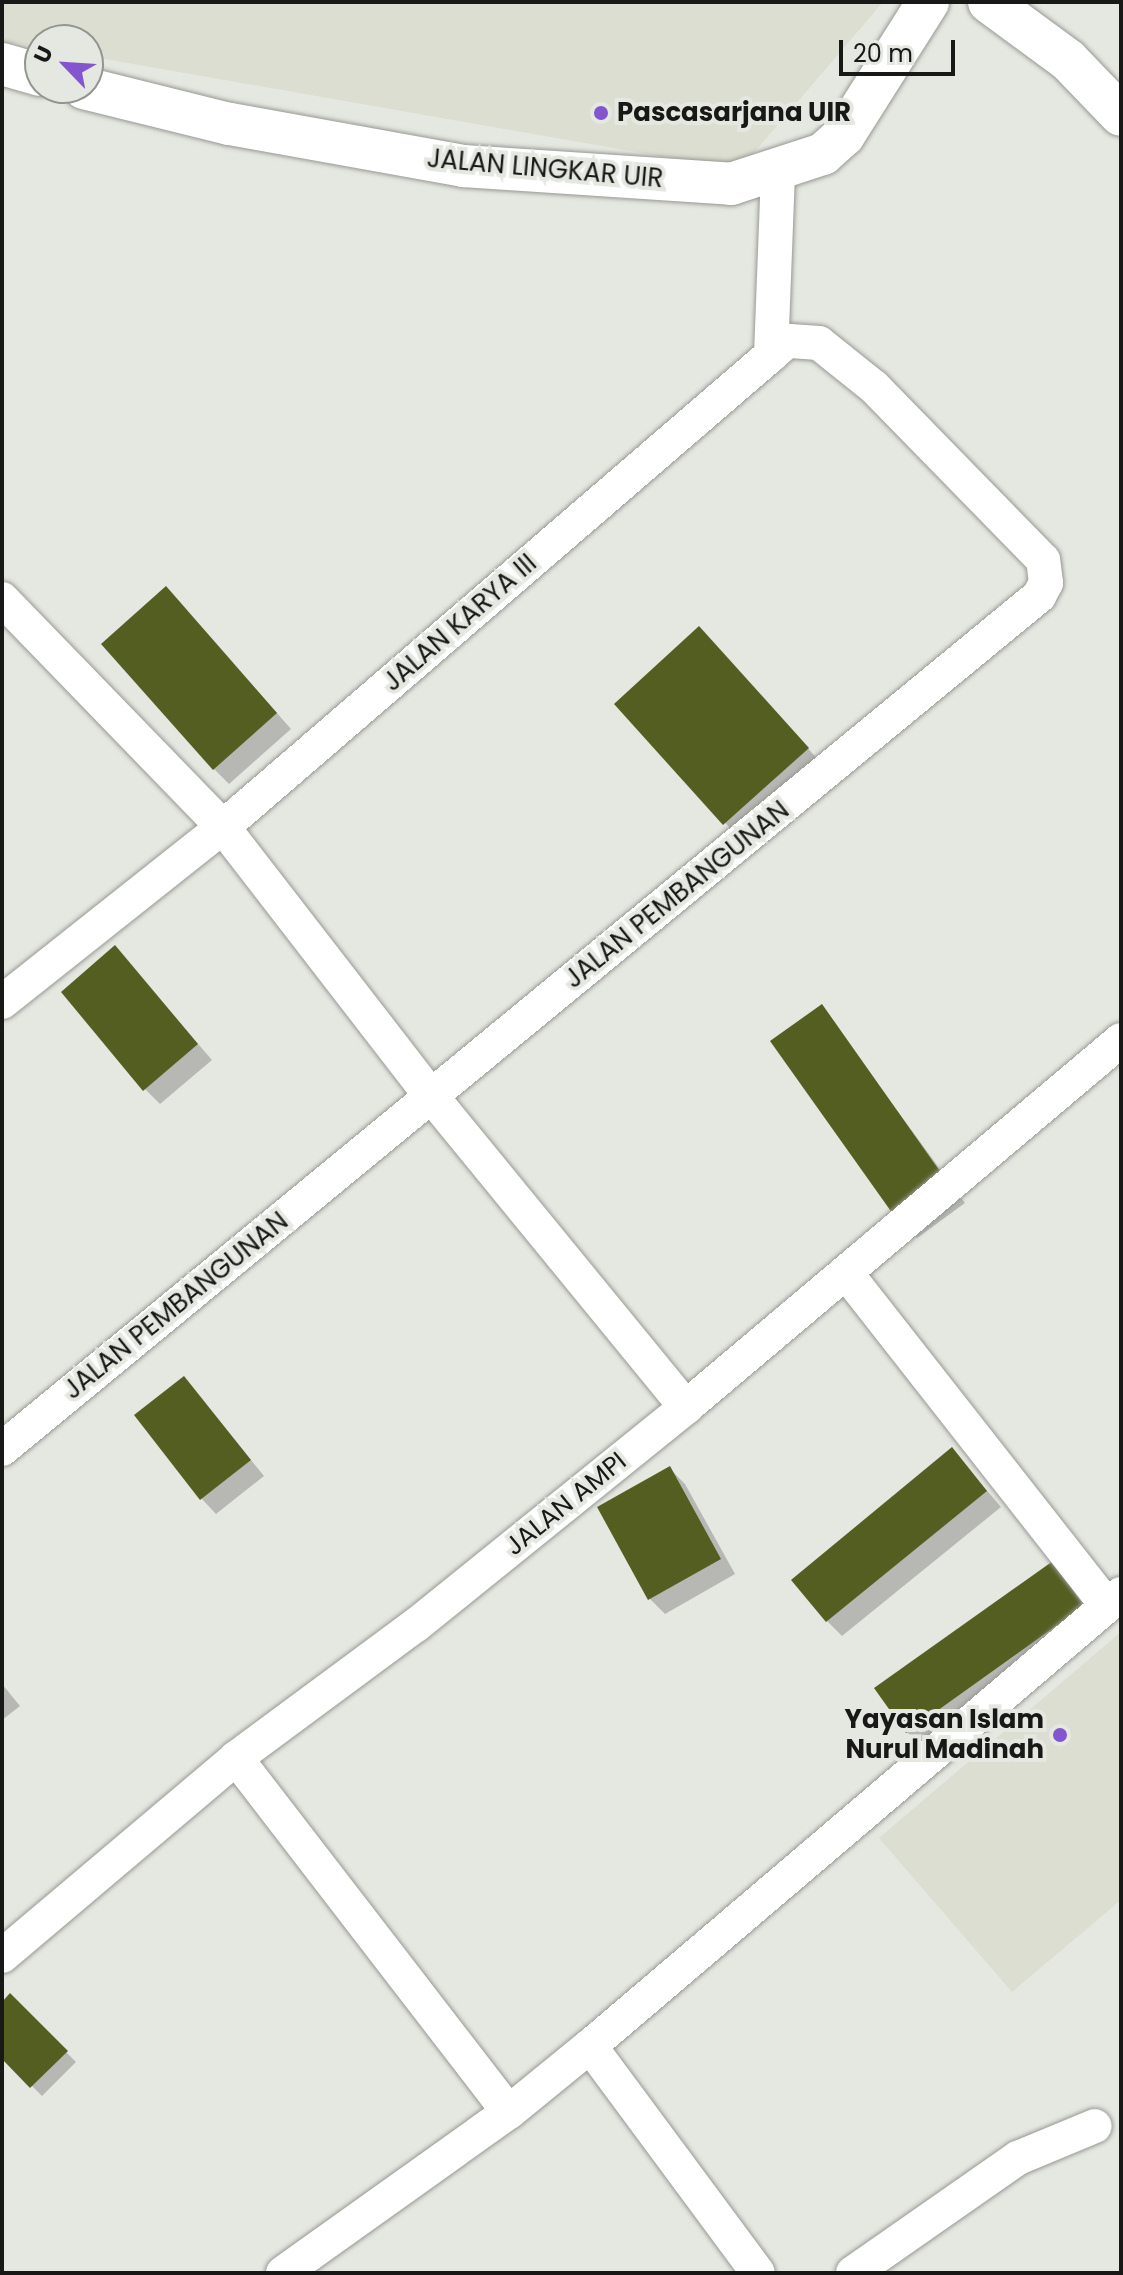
<!DOCTYPE html>
<html>
<head>
<meta charset="utf-8">
<style>
  body { margin:0 }
  #map { position:relative; width:1123px; height:2275px; overflow:hidden; background:#e5e7e1; font-family:Poppins,sans-serif }
  div>[style] { position:absolute }
  .built>* { inset:0; background:#dbded1 }
  .shadow>* { inset:0; background:#0003 }
  .building>* { inset:0; background:#545e21 }
  .roads { filter:drop-shadow(0 0 2px #979993) drop-shadow(0 0 2px #979993) }
  .minor>* { height:34px; margin:-17px; padding:0 17px; transform-origin:17px; border-radius:17px; background:#fff }
  .tertiary>* { height:42px; margin:-21px; padding:0 21px; transform-origin:21px; border-radius:21px; background:#fff }
  .dots>* { width:22px; height:22px; translate:-50% -50%; box-sizing:border-box; border:4px solid #e5e7e1; border-radius:50% }
  span { translate:-50% -50%; white-space:nowrap; text-align:center; line-height:1.15; -webkit-text-stroke:8px #e5e7e1; paint-order:stroke }
  .poi-label { font-size:26px; color:#181917; font-weight:700 }
  .left { translate:0 -50%; text-align:left }
  .right { translate:-100% -50%; text-align:right }
  .street-label { font-size:26px; color:#181917 }
  .frame { position:absolute; inset:0; border:4px solid #181917; pointer-events:none }
  .north { position:absolute; left:24px; top:24px; width:80px; height:80px; box-sizing:border-box; background:#e5e7e1; border:2px solid #939590; border-radius:50%; rotate:295deg; font-size:22px; font-weight:700; line-height:32px; text-align:center; color:#181917 }
  .north::after { content:''; display:block; margin:auto; width:28px; height:36px; background:#8355ce; clip-path:polygon(50% 0,100% 100%,50% 72%,0 100%) }
  .scale { position:absolute; left:839px; top:40px; width:116px; height:36px; box-sizing:border-box; border:4px solid #181917; border-top:0; padding-left:10px; font-size:24px; line-height:28px; white-space:nowrap; color:#181917; -webkit-text-stroke:6px #e5e7e1; paint-order:stroke }
</style>
</head>
<body>
<div id="map">
  <div class="built">
    <i style="clip-path:polygon(2px 2px,883px 2px,739px 170px,88px 56px,88px 40px,40px 40px,40px 47px,2px 41px)"></i>
    <i style="clip-path:polygon(1121px 1632px,1121px 1900px,1012px 1992px,879px 1838px)"></i>
  </div>
  <div class="shadow">
    <i style="clip-path:polygon(181px 604px,291px 729px,229px 784px,214px 769px)"></i>
    <i style="clip-path:polygon(714px 644px,822px 764px,740px 839px,617px 704px)"></i>
    <i style="clip-path:polygon(115px 948px,212px 1060px,160px 1104px,145px 1089px)"></i>
    <i style="clip-path:polygon(821px 1007px,965px 1203px,917px 1238px,902px 1223px)"></i>
    <i style="clip-path:polygon(184px 1378px,264px 1476px,216px 1514px,201px 1498px)"></i>
    <i style="clip-path:polygon(952px 1450px,1001px 1507px,842px 1636px,827px 1621px)"></i>
    <i style="clip-path:polygon(670px 1469px,685px 1484px,735px 1574px,665px 1614px,650px 1599px)"></i>
    <i style="clip-path:polygon(1068px 1579px,1098px 1622px,922px 1747px,907px 1732px)"></i>
    <i style="clip-path:polygon(2px 1684px,20px 1706px,2px 1720px)"></i>
    <i style="clip-path:polygon(10px 1996px,76px 2062px,42px 2096px,2px 2056px,2px 2005px)"></i>
  </div>
  <div class="building">
    <i style="clip-path:polygon(166px 586px,277px 713px,213px 770px,101px 644px)"></i>
    <i style="clip-path:polygon(699px 626px,809px 748px,723px 825px,614px 704px)"></i>
    <i style="clip-path:polygon(115px 945px,198px 1044px,143px 1091px,61px 992px)"></i>
    <i style="clip-path:polygon(822px 1004px,951px 1187px,900px 1224px,770px 1041px)"></i>
    <i style="clip-path:polygon(184px 1376px,251px 1460px,200px 1500px,134px 1415px)"></i>
    <i style="clip-path:polygon(952px 1447px,987px 1491px,826px 1622px,791px 1580px)"></i>
    <i style="clip-path:polygon(670px 1466px,721px 1559px,648px 1600px,597px 1507px)"></i>
    <i style="clip-path:polygon(1053px 1561px,1084px 1606px,906px 1733px,874px 1688px)"></i>
    <i style="clip-path:polygon(10px 1993px,68px 2051px,30px 2088px,2px 2059px,2px 2002px)"></i>
  </div>
  <div class="roads">
    <div class="minor">
      <i style="left:2px;top:599px;width:318px;rotate:45.9deg"></i>
      <i style="left:223px;top:827px;width:341px;rotate:52.3deg"></i>
      <i style="left:432px;top:1097px;width:401px;rotate:50.7deg"></i>
      <i style="left:2px;top:1002px;width:282px;rotate:-38.4deg"></i>
      <i style="left:223px;top:827px;width:723px;rotate:-40.74deg"></i>
      <i style="left:771px;top:355px;width:183px;rotate:-87.8deg"></i>
      <i style="left:847px;top:1274px;width:421px;rotate:51.9deg"></i>
      <i style="left:2px;top:1449px;width:1343px;rotate:-39.44deg"></i>
      <i style="left:1039px;top:596px;width:15px;rotate:-62deg"></i>
      <i style="left:1046px;top:583px;width:23px;rotate:-97deg"></i>
      <i style="left:1043px;top:560px;width:242px;rotate:-134.3deg"></i>
      <i style="left:874px;top:387px;width:70px;rotate:-141.3deg"></i>
      <i style="left:819px;top:343px;width:32px;rotate:-176deg"></i>
      <i style="left:787px;top:341px;width:21px;rotate:139deg"></i>
      <i style="left:236px;top:1758px;width:447px;rotate:52.4deg"></i>
      <i style="left:2px;top:1956px;width:307px;rotate:-40.2deg"></i>
      <i style="left:236px;top:1758px;width:224px;rotate:-36.5deg"></i>
      <i style="left:416px;top:1625px;width:347px;rotate:-38.9deg"></i>
      <i style="left:686px;top:1407px;width:569px;rotate:-40.15deg"></i>
      <i style="left:590px;top:2046px;width:282px;rotate:53.5deg"></i>
      <i style="left:283px;top:2273px;width:277px;rotate:-35.5deg"></i>
      <i style="left:509px;top:2112px;width:104px;rotate:-39.2deg"></i>
      <i style="left:590px;top:2046px;width:697px;rotate:-40.41deg"></i>
      <i style="left:853px;top:2273px;width:201px;rotate:-34.9deg"></i>
      <i style="left:1018px;top:2158px;width:83px;rotate:-22.6deg"></i>
    </div>
    <div class="tertiary">
      <i style="left:989px;top:2px;width:98px;rotate:36.3deg"></i>
      <i style="left:1068px;top:60px;width:76px;rotate:46.1deg"></i>
      <i style="left:2px;top:64px;width:40px;rotate:16deg"></i>
      <i style="left:84px;top:88px;width:150px;rotate:13.9deg"></i>
      <i style="left:230px;top:124px;width:237px;rotate:10.2deg"></i>
      <i style="left:463px;top:166px;width:269px;rotate:3.8deg"></i>
      <i style="left:731px;top:184px;width:97px;rotate:-18.1deg"></i>
      <i style="left:823px;top:154px;width:28px;rotate:-42deg"></i>
      <i style="left:844px;top:135px;width:157px;rotate:-57.7deg"></i>
    </div>
  </div>
  <div class="dots">
    <i style="left:601px;top:113px;background:#8355ce"></i>
    <i style="left:1060px;top:1735px;background:#8355ce"></i>
  </div>
  <div class="poi-label">
    <span class="left" style="left:617px;top:113px">Pascasarjana UIR</span>
    <span class="right" style="left:1044px;top:1735px">Yayasan Islam<br>Nurul Madinah</span>
  </div>
  <div class="street-label">
    <span style="left:545px;top:169px;rotate:5deg">JALAN LINGKAR UIR</span>
    <span style="left:460px;top:623px;rotate:-41deg">JALAN KARYA III</span>
    <span style="left:677px;top:895px;rotate:-39deg">JALAN PEMBANGUNAN</span>
    <span style="left:176px;top:1306px;rotate:-39deg">JALAN PEMBANGUNAN</span>
    <span style="left:566px;top:1504px;rotate:-39deg">JALAN AMPI</span>
  </div>
  <div class="frame"></div>
  <div class="north">U</div>
  <div class="scale">20 m</div>
</div>
</body>
</html>
